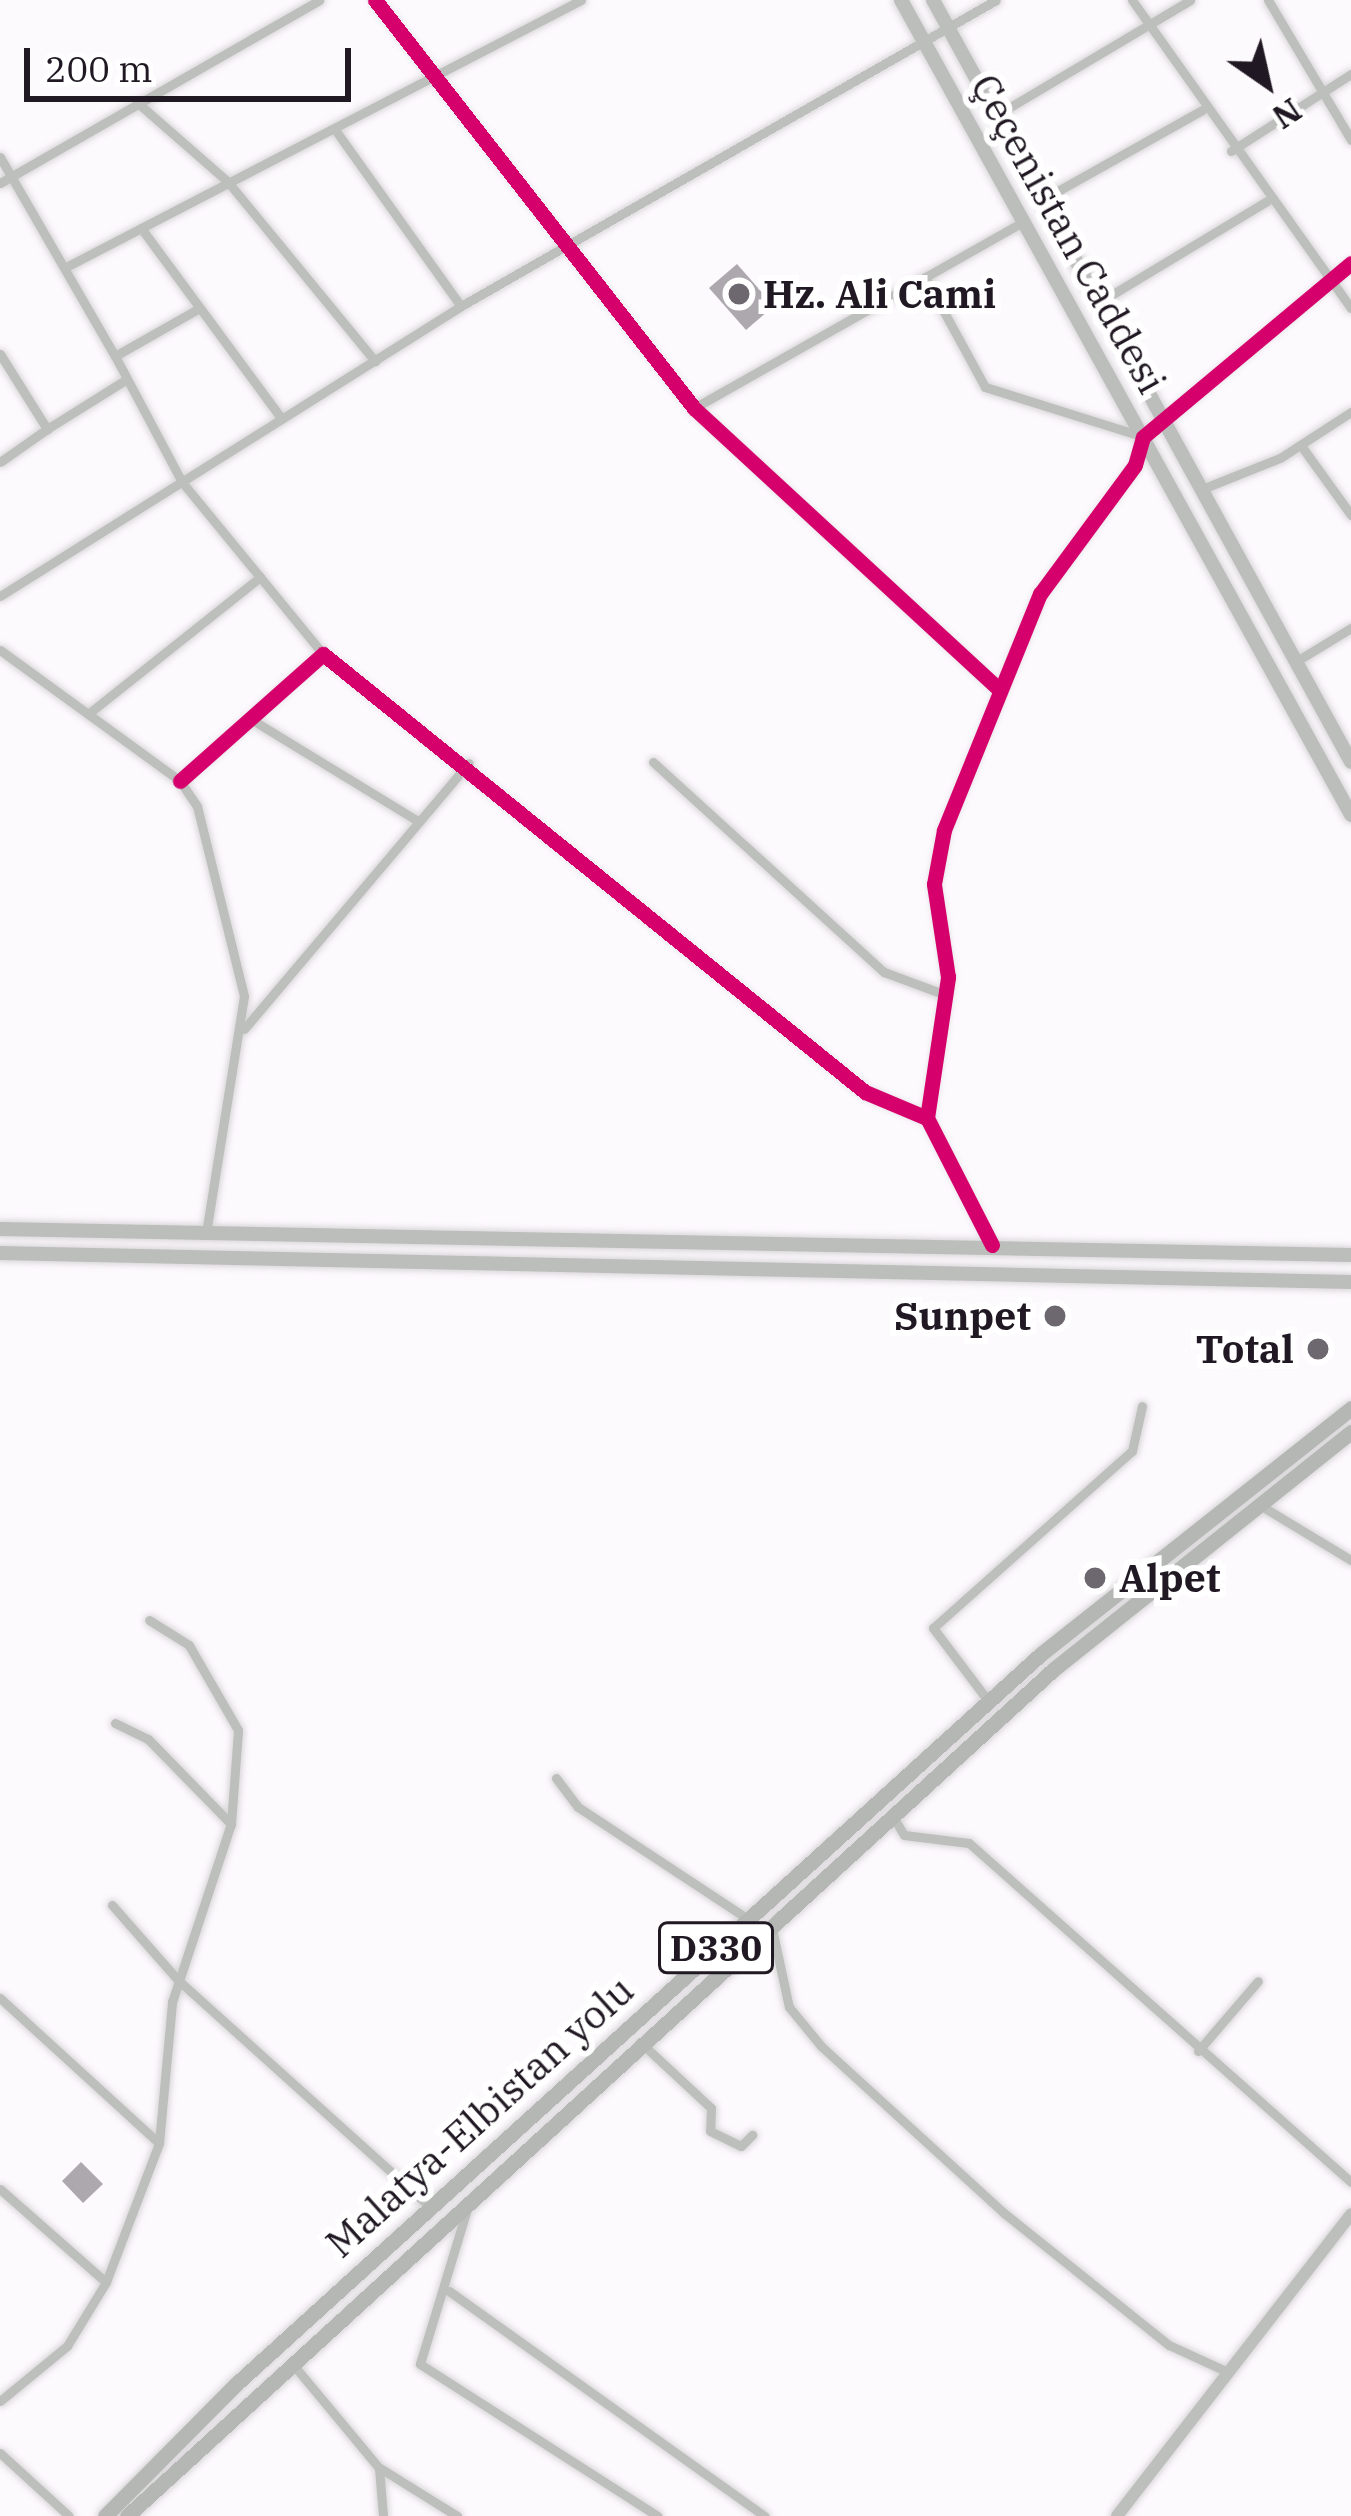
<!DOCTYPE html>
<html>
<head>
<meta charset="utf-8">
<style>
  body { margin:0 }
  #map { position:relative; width:1351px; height:2516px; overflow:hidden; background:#fdfafe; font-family:"IBM Plex Serif",serif }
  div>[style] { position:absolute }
  .building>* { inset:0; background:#ada8ae }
  .roads { filter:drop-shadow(0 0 3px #dad7da) drop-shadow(0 0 3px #dad7da) }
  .minor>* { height:9px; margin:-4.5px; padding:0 4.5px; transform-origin:4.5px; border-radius:4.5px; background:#bdbfbc }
  .tertiary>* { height:12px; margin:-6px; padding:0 6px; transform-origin:6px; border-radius:6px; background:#bdbfbc }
  .secondary>* { height:14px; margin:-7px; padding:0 7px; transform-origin:7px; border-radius:7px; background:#bcbebc }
  .primary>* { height:15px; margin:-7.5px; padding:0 7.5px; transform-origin:7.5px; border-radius:7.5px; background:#b5b7b4 }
  .cycleway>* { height:15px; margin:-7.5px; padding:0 7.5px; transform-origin:7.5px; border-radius:7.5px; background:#d6006c }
  .dots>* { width:33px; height:33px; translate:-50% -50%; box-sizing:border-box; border:6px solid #fff; border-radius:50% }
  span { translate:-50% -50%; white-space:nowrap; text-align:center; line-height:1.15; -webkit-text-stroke:12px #fff; paint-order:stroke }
  .shield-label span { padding:3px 9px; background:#fff; border:3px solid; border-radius:9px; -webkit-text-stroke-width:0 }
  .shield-label { font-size:36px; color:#201822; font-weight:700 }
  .street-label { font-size:39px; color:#201822 }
  .poi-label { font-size:39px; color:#201822; font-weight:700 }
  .left { translate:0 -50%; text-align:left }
  .right { translate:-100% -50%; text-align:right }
  .north { position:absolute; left:1207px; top:24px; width:120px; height:120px; -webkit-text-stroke:9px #fff; paint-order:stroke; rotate:146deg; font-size:33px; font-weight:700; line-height:48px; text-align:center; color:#201822 }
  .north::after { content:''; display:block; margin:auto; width:42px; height:54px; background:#201822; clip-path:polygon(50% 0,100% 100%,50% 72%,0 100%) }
  .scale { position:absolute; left:24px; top:48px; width:327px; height:54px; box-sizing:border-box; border:6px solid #201822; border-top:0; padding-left:15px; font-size:36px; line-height:42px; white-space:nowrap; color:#201822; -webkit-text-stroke:9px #fff; paint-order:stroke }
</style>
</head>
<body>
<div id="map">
  <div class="building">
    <i style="clip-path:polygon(737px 264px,774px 306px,746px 330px,709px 288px)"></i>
    <i style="clip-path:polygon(81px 2162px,103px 2184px,83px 2203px,62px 2181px)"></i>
  </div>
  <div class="roads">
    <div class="minor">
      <i style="left:375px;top:0;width:518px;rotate:51.98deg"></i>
      <i style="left:694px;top:408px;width:414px;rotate:42.7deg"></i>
      <i style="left:1132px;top:0;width:378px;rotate:54.6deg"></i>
      <i style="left:1268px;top:0;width:163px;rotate:59.3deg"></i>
      <i style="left:139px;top:104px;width:118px;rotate:41.2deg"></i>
      <i style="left:228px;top:182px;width:232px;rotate:50.6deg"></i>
      <i style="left:995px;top:116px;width:227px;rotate:-30.7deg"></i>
      <i style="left:336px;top:131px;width:215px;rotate:54.5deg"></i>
      <i style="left:461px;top:306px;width:616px;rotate:-29.77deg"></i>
      <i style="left:1231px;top:151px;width:143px;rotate:-32.7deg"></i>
      <i style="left:0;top:157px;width:230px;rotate:60deg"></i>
      <i style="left:115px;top:356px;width:93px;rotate:-29.6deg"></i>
      <i style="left:0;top:183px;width:368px;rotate:-29.8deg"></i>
      <i style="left:1040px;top:201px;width:186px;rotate:-29.3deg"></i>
      <i style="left:141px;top:228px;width:237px;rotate:53.6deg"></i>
      <i style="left:66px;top:267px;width:580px;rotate:-27.4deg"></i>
      <i style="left:925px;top:277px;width:125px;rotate:61.4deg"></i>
      <i style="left:985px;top:387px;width:160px;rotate:17.4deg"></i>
      <i style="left:1098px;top:303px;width:197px;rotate:-31.1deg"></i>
      <i style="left:0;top:354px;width:89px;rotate:57.9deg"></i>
      <i style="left:47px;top:429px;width:57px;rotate:144.9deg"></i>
      <i style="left:115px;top:356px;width:143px;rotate:62deg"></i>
      <i style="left:182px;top:482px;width:123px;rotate:50.6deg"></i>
      <i style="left:694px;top:408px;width:378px;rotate:-29.5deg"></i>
      <i style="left:47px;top:429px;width:94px;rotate:-32deg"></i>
      <i style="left:1302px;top:447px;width:84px;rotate:54.2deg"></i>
      <i style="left:1202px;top:489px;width:84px;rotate:-21.7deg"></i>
      <i style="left:1280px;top:458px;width:85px;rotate:-32.9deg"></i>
      <i style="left:0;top:596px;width:545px;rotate:-32.17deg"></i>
      <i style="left:0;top:650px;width:223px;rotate:36deg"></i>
      <i style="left:180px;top:781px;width:30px;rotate:56deg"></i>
      <i style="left:197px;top:806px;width:196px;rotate:76.1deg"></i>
      <i style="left:244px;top:996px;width:240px;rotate:99.1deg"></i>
      <i style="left:1295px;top:662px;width:66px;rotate:-31.3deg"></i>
      <i style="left:88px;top:714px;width:220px;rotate:-38.5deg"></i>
      <i style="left:260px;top:577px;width:99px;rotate:50.7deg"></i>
      <i style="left:254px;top:721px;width:192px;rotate:31.4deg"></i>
      <i style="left:653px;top:762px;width:312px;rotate:42.3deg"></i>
      <i style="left:884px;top:972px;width:66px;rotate:20.4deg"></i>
      <i style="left:180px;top:781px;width:191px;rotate:-41.6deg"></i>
      <i style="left:323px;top:654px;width:697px;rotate:38.94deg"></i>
      <i style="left:865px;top:1092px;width:67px;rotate:22.8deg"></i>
      <i style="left:244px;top:1029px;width:348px;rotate:-49.8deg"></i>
      <i style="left:992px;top:1245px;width:143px;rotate:-117.1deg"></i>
      <i style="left:927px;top:1118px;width:143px;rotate:-81.5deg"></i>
      <i style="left:948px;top:977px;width:94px;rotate:-98.6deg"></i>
      <i style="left:934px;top:884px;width:55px;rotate:-79.5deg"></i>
      <i style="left:944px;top:830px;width:255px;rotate:-67.9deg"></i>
      <i style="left:1040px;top:594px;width:160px;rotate:-53.6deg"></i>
      <i style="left:1135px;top:465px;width:29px;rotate:-74deg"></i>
      <i style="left:1143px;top:437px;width:271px;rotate:-39.9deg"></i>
      <i style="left:1258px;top:1504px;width:109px;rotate:31.1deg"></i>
      <i style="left:989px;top:1702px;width:93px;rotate:-127.1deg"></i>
      <i style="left:933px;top:1628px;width:266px;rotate:-41.7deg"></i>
      <i style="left:1132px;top:1451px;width:46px;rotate:-77.5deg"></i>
      <i style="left:115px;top:1723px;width:37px;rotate:26deg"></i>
      <i style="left:148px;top:1739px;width:119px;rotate:45.7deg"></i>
      <i style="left:556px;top:1778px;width:36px;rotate:53deg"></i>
      <i style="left:578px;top:1807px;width:204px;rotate:33.4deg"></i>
      <i style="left:892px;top:1815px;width:23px;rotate:59deg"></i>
      <i style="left:904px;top:1835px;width:65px;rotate:7deg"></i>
      <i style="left:969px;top:1843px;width:511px;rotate:41.59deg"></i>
      <i style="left:112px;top:1905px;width:100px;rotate:48.7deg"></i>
      <i style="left:178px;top:1980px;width:338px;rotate:42deg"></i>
      <i style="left:771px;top:1924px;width:85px;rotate:77.8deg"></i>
      <i style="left:789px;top:2007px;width:50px;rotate:50.6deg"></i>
      <i style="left:821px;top:2046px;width:248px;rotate:42.4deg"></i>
      <i style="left:1004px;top:2213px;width:211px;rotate:38.7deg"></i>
      <i style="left:1169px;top:2345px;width:65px;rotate:24.6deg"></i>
      <i style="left:0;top:1998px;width:215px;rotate:42.4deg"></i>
      <i style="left:640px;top:2042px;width:97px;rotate:42.9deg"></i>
      <i style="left:711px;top:2108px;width:23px;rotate:92deg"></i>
      <i style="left:710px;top:2131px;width:34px;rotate:26deg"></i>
      <i style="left:741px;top:2146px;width:16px;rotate:-45deg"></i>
      <i style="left:1198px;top:2051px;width:92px;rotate:-49.4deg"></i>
      <i style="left:0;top:2189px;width:141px;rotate:41.3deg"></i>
      <i style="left:106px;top:2282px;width:149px;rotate:-69.1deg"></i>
      <i style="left:159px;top:2143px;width:142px;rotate:-84.7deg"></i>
      <i style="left:172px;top:2002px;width:188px;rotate:-71.7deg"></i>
      <i style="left:231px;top:1824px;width:94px;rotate:-85.7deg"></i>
      <i style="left:238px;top:1730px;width:98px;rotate:-120deg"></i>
      <i style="left:189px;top:1645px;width:47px;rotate:-148deg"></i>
      <i style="left:467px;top:2209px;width:162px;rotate:106.9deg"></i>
      <i style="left:420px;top:2364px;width:282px;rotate:32.6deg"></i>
      <i style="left:449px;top:2291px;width:388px;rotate:35.5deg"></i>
      <i style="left:291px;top:2362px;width:138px;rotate:50.3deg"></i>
      <i style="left:379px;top:2468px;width:48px;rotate:85.2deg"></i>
      <i style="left:0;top:2401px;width:87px;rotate:-39.4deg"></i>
      <i style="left:67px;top:2346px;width:75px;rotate:-58.6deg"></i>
      <i style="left:0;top:2453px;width:93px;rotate:42.4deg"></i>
      <i style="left:380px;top:2468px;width:91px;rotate:31.9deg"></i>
    </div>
    <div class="tertiary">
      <i style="left:1117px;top:2516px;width:382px;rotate:-52.2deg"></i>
    </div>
    <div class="secondary">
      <i style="left:901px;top:0;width:931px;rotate:61.09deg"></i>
      <i style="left:933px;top:0;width:869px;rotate:61.25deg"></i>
      <i style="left:0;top:1229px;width:1351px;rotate:1.1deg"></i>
      <i style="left:0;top:1253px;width:1351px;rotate:1.23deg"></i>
    </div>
    <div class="primary">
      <i style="left:105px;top:2516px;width:185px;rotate:-45.2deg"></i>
      <i style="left:235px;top:2385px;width:1088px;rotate:-42.21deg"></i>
      <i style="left:1041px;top:1654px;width:396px;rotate:-38.4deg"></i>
      <i style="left:127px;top:2516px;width:1256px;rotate:-42.42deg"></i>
      <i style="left:1054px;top:1669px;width:380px;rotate:-38.6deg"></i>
    </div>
  </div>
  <div class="cycleway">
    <i style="left:375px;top:0;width:518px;rotate:51.98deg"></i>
    <i style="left:694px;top:408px;width:414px;rotate:42.7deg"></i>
    <i style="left:180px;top:781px;width:191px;rotate:-41.6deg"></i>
    <i style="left:323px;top:654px;width:697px;rotate:38.94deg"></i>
    <i style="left:865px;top:1092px;width:67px;rotate:22.8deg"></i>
    <i style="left:992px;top:1245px;width:143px;rotate:-117.1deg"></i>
    <i style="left:927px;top:1118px;width:143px;rotate:-81.5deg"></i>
    <i style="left:948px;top:977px;width:94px;rotate:-98.6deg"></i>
    <i style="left:934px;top:884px;width:55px;rotate:-79.5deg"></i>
    <i style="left:944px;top:830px;width:255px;rotate:-67.9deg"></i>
    <i style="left:1040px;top:594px;width:160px;rotate:-53.6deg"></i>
    <i style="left:1135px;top:465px;width:29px;rotate:-74deg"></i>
    <i style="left:1143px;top:437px;width:271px;rotate:-39.9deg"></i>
  </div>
  <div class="dots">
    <i style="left:739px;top:294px;background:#6d676f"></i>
    <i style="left:1055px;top:1316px;background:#6d676f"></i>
    <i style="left:1318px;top:1349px;background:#6d676f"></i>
    <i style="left:1095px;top:1578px;background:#6d676f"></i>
  </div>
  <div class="shield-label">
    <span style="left:716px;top:1948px">D330</span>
  </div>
  <div class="street-label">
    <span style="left:1068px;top:234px;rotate:61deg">Çeçenistan Caddesi</span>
    <span style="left:480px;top:2117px;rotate:-42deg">Malatya-Elbistan yolu</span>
  </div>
  <div class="poi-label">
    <span class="left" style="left:763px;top:294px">Hz. Ali Cami</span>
    <span class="right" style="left:1031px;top:1316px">Sunpet</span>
    <span class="right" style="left:1294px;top:1349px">Total</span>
    <span class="left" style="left:1119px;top:1578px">Alpet</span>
  </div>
  <div class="north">N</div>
  <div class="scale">200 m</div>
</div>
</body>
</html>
